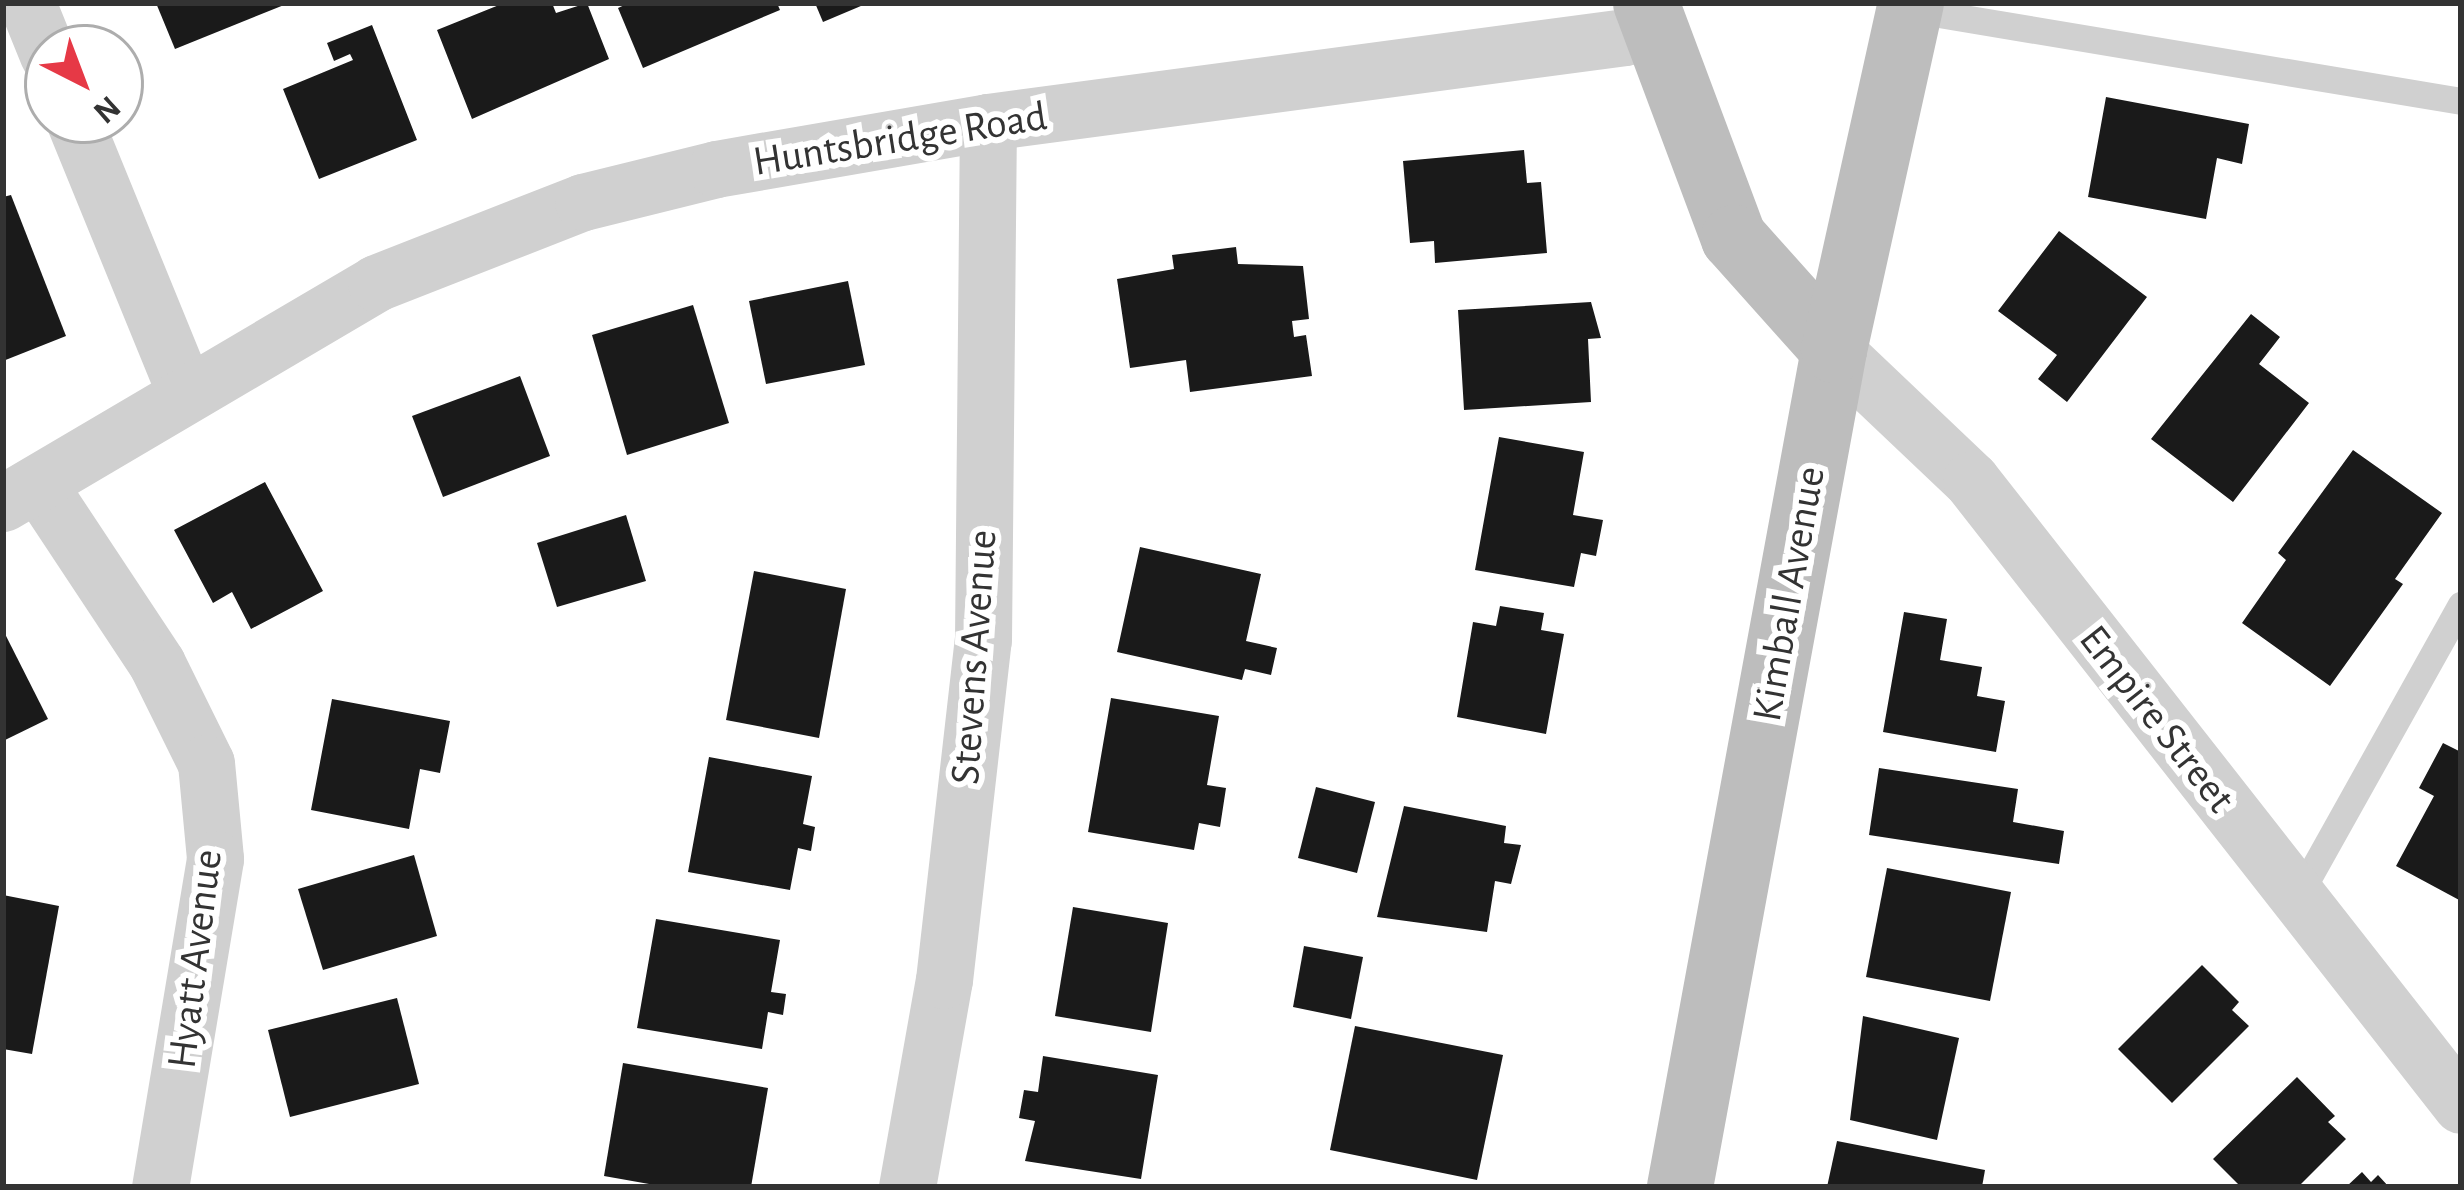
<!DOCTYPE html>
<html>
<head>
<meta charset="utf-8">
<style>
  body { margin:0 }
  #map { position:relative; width:2464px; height:1190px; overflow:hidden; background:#fff; font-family:"Alegreya Sans",sans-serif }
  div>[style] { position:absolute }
  .building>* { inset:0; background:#1a1a1a }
  .lane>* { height:27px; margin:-13.5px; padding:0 13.5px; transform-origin:13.5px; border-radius:13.5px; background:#d0d0d0 }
  .street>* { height:57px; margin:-28.5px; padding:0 28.5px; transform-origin:28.5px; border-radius:28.5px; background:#d0d0d0 }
  .secondary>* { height:66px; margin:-33px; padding:0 33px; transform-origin:33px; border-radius:33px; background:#bdbdbd }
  span { translate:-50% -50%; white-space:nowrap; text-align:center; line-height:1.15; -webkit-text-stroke:12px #fff; paint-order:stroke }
  .street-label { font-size:42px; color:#333 }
  .frame { position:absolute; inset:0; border:6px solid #333; pointer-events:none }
  .north { position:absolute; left:24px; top:24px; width:120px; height:120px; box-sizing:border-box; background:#fff; border:3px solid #adadad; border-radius:50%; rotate:138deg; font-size:33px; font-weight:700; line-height:48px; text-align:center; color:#333 }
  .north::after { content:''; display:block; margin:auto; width:42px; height:54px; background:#e63946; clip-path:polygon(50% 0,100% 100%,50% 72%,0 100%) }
</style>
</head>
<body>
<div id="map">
  <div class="building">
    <i style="clip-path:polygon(156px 3px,289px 3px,175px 49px)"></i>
    <i style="clip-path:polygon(504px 3px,552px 3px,556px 13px,587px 3px,609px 59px,472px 119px,437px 30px)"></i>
    <i style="clip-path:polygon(629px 3px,777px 3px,780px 10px,643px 68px,618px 8px)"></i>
    <i style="clip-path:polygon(815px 3px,868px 3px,823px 22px)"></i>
    <i style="clip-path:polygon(372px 25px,417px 140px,319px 179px,283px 89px,353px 60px,350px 54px,334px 61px,327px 43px)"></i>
    <i style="clip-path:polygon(2106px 97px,2249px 124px,2242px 164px,2217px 158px,2206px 219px,2088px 197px)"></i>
    <i style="clip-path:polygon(1524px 150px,1527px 183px,1541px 182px,1547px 253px,1435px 263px,1434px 241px,1410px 243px,1403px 161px)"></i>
    <i style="clip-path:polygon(11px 195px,66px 336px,3px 361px,3px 197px)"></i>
    <i style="clip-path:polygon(2059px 231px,2147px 297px,2067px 402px,2038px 379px,2057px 355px,1998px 311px)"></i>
    <i style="clip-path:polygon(1236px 247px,1238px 264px,1303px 266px,1309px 319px,1292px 321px,1294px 337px,1306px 335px,1312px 376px,1190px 392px,1186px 360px,1130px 368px,1117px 279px,1174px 269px,1172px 255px)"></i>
    <i style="clip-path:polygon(848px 281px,865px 365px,766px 384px,749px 301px)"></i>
    <i style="clip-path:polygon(1591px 302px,1601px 338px,1588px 339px,1591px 402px,1464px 410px,1458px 310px)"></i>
    <i style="clip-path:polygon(693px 305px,729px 423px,627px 455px,592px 335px)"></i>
    <i style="clip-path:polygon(2251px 314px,2280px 337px,2259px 364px,2309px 403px,2233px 502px,2151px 439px)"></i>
    <i style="clip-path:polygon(520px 376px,550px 456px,443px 497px,412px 416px)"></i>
    <i style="clip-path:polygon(1499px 437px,1584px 452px,1573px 515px,1603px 520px,1596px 556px,1581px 553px,1574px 587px,1475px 570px)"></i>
    <i style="clip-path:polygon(2353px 450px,2442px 513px,2395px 579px,2403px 584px,2330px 686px,2242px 623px,2286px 560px,2278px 553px)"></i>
    <i style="clip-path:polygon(265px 482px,323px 591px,251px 629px,232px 592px,213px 603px,174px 530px)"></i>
    <i style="clip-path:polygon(626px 515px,646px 581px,557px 607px,537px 543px)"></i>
    <i style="clip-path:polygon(1140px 547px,1261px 574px,1246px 641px,1277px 648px,1271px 675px,1245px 669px,1242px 680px,1117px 652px)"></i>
    <i style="clip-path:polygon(754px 571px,846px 589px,819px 738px,726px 720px)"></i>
    <i style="clip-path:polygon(1500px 606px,1544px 613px,1541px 630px,1564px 634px,1546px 734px,1457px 717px,1473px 622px,1496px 626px)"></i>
    <i style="clip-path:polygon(1904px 612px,1947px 619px,1940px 660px,1982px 667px,1977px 696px,2005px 701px,1996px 752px,1883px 732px)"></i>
    <i style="clip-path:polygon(3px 630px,48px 719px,3px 741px)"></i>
    <i style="clip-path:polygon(1111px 698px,1219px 716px,1207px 785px,1226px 788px,1220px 827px,1199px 823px,1194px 850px,1088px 832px)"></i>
    <i style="clip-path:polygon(332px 699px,450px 721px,440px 773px,420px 769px,409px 829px,311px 810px)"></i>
    <i style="clip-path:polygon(2443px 743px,2461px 752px,2461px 901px,2396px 866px,2434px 796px,2419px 788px)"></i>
    <i style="clip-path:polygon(709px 757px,812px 776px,803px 824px,815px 827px,811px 851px,798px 848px,790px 890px,688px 872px)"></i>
    <i style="clip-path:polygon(1879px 768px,2018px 789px,2013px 822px,2064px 831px,2059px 864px,1869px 835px)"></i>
    <i style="clip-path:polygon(1316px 787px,1375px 802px,1357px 873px,1298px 858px)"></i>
    <i style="clip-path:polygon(1404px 806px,1506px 826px,1504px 843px,1521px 845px,1511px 884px,1495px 881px,1487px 932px,1377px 917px)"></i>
    <i style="clip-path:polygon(414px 855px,437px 936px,323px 970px,298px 889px)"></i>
    <i style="clip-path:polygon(1887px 868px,2011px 892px,1990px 1001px,1866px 977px)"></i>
    <i style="clip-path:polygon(3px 895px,59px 906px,32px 1054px,3px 1049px)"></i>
    <i style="clip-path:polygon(1073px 907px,1168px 923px,1151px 1032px,1055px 1016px)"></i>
    <i style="clip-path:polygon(656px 919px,780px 940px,771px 992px,786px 994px,783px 1015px,768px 1012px,762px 1049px,637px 1028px)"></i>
    <i style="clip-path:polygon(1304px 946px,1363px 957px,1351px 1019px,1293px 1007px)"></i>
    <i style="clip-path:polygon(2202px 965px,2239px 1002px,2232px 1010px,2249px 1026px,2172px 1103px,2118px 1049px)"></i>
    <i style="clip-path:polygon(397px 998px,419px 1084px,290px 1117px,268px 1030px)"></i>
    <i style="clip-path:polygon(1863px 1016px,1959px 1038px,1937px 1140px,1850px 1120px)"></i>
    <i style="clip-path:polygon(1355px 1026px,1503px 1055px,1477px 1180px,1330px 1150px)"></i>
    <i style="clip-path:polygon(1043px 1056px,1158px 1075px,1141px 1179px,1025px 1161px,1035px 1121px,1019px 1118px,1024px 1090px,1038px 1092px)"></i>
    <i style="clip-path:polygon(623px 1063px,768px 1088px,751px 1187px,666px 1187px,604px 1176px)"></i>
    <i style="clip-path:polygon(2297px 1077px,2335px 1116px,2328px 1122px,2346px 1139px,2298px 1187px,2241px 1187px,2213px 1159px)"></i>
    <i style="clip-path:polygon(1837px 1141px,1985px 1170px,1982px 1187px,1827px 1187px)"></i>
    <i style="clip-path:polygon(2362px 1172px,2371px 1182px,2378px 1175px,2389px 1187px,2346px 1187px)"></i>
  </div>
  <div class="lane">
    <i style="left:1909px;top:9px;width:560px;rotate:9.46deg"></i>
    <i style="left:2297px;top:898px;width:336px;rotate:-60.8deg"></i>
  </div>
  <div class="street">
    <i style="left:27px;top:3px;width:56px;rotate:68deg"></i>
    <i style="left:74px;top:120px;width:292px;rotate:67.8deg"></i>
    <i style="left:1834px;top:350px;width:189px;rotate:43.5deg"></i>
    <i style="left:1971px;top:480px;width:794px;rotate:51.9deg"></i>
    <i style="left:40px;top:487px;width:212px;rotate:56.5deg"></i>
    <i style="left:157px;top:664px;width:110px;rotate:63.7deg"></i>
    <i style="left:206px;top:763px;width:96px;rotate:84.6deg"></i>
    <i style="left:215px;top:859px;width:333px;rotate:99.5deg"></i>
    <i style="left:3px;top:503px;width:433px;rotate:-30.5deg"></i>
    <i style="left:376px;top:283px;width:222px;rotate:-21.4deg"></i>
    <i style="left:583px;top:202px;width:137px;rotate:-13.9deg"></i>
    <i style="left:716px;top:169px;width:276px;rotate:-9.8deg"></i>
    <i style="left:988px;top:122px;width:643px;rotate:-7.6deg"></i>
    <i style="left:1625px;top:37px;width:32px;rotate:-26deg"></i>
    <i style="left:907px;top:1187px;width:210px;rotate:-79.9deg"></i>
    <i style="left:944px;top:980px;width:342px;rotate:-83.5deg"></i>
    <i style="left:983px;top:640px;width:518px;rotate:-89.45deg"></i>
  </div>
  <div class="secondary">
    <i style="left:1646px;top:3px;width:251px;rotate:69.5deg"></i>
    <i style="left:1734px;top:238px;width:150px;rotate:48.2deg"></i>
    <i style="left:1680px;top:1187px;width:851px;rotate:-79.57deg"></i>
    <i style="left:1834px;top:350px;width:355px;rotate:-77.5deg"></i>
  </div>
  <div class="street-label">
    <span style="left:900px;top:139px;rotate:-9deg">Huntsbridge Road</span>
    <span style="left:1789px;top:594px;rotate:-80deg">Kimball Avenue</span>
    <span style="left:974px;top:657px;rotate:-86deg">Stevens Avenue</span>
    <span style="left:2157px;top:719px;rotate:52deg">Empire Street</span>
    <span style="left:195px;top:959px;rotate:-83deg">Hyatt Avenue</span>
  </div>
  <div class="frame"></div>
  <div class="north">N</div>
</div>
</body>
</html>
